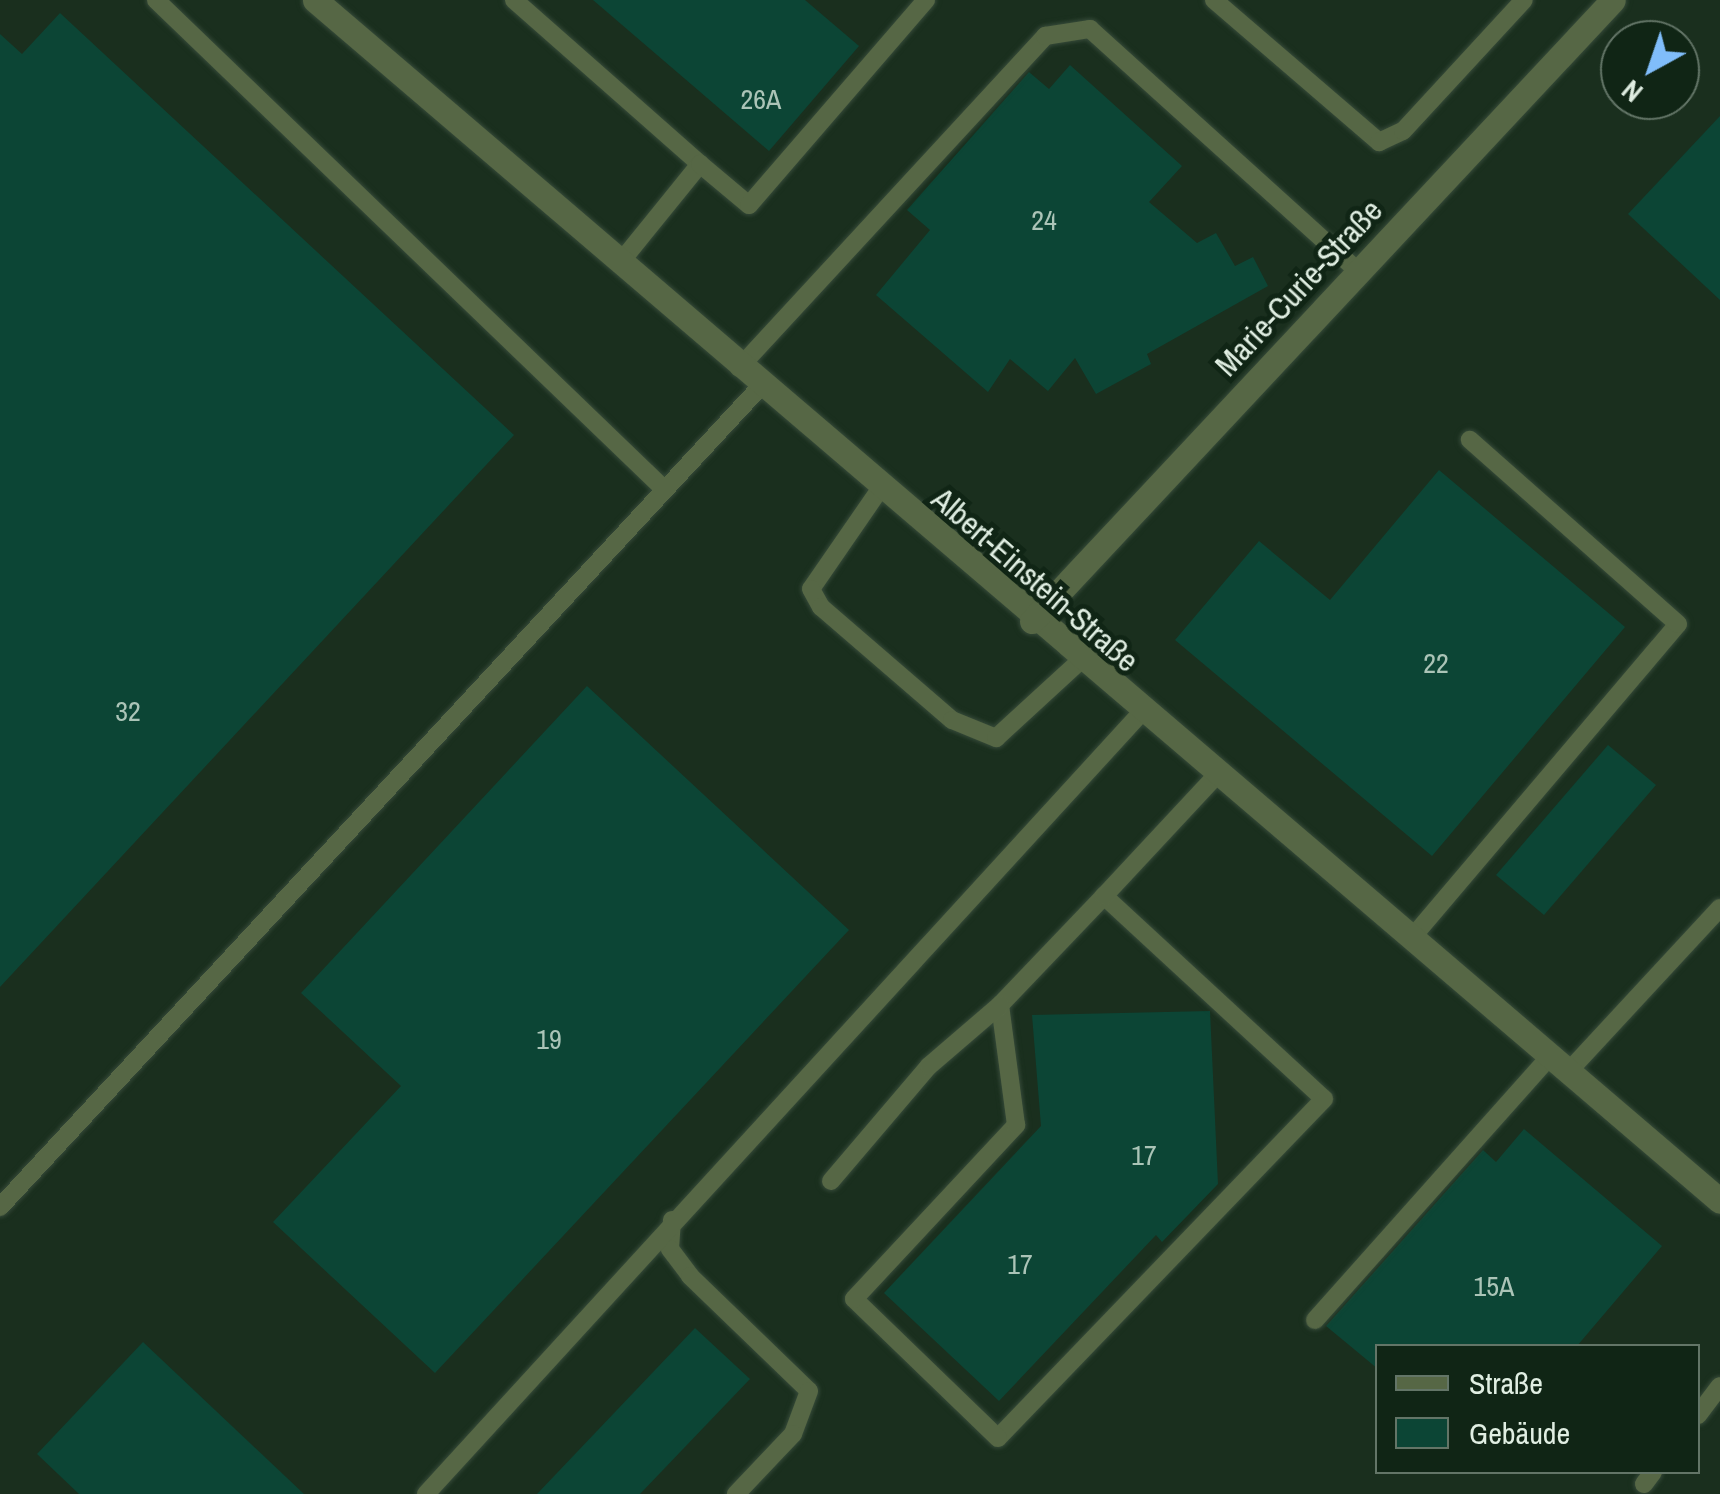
<!DOCTYPE html>
<html>
<head>
<meta charset="utf-8">
<style>
  body { margin:0 }
  #map { position:relative; width:1720px; height:1494px; overflow:hidden; background:#1a2f1e; font-family:"Archivo Narrow",sans-serif }
  div>[style] { position:absolute }
  .building>* { inset:0; background:#0c4535 }
  .roads { filter:drop-shadow(0 0 2px #364a39) drop-shadow(0 0 2px #364a39) }
  .lane>* { height:18px; margin:-9px; padding:0 9px; transform-origin:9px; border-radius:9px; background:#566745 }
  .street>* { height:25px; margin:-12.5px; padding:0 12.5px; transform-origin:12.5px; border-radius:12.5px; background:#566745 }
  span { translate:-50% -50%; white-space:nowrap; text-align:center; line-height:1.15; -webkit-text-stroke:10px #102515; paint-order:stroke }
  .number-label { font-size:28px; color:#abc4b7 }
  .number-label span { -webkit-text-stroke-width:0 }
  .street-label { font-size:32px; color:#e0eee2 }
  .legend { position:absolute; left:1375px; top:1344px; width:325px; height:130px; box-sizing:border-box; background:#102515; border:2px solid #637567; margin:0; padding:12px 18px; list-style:none; font-size:30px; color:#e0eee2 }
  .legend li { display:flex; align-items:center; gap:20px; height:50px }
  .legend b { width:50px; border:2px solid #637567 }
  .north { position:absolute; left:1600px; top:20px; width:100px; height:100px; box-sizing:border-box; background:#102515; border:2px solid #637567; border-radius:50%; rotate:220deg; font-size:28px; font-weight:700; line-height:40px; text-align:center; color:#e0eee2 }
  .north::after { content:''; display:block; margin:auto; width:35px; height:45px; background:#80bdfa; clip-path:polygon(50% 0,100% 100%,50% 72%,0 100%) }
</style>
</head>
<body>
<div id="map">
  <div class="building">
    <i style="clip-path:polygon(593px 0,805px 0,859px 46px,769px 151px)"></i>
    <i style="clip-path:polygon(60px 13px,514px 435px,0 987px,0 34px,22px 54px)"></i>
    <i style="clip-path:polygon(1070px 65px,1182px 166px,1149px 202px,1197px 243px,1216px 233px,1235px 266px,1253px 257px,1268px 286px,1147px 354px,1151px 364px,1096px 394px,1075px 358px,1048px 391px,1010px 359px,988px 392px,876px 295px,930px 230px,907px 210px,1029px 72px,1049px 89px)"></i>
    <i style="clip-path:polygon(1720px 116px,1720px 300px,1628px 214px)"></i>
    <i style="clip-path:polygon(1439px 470px,1625px 627px,1432px 856px,1175px 640px,1259px 541px,1330px 600px)"></i>
    <i style="clip-path:polygon(587px 686px,849px 930px,435px 1373px,273px 1222px,401px 1086px,301px 993px)"></i>
    <i style="clip-path:polygon(1608px 745px,1656px 785px,1544px 915px,1496px 875px)"></i>
    <i style="clip-path:polygon(1210px 1011px,1218px 1184px,1162px 1242px,1156px 1235px,999px 1401px,884px 1293px,1041px 1126px,1032px 1015px)"></i>
    <i style="clip-path:polygon(1524px 1129px,1662px 1246px,1577px 1346px,1378px 1346px,1378px 1369px,1326px 1326px,1483px 1150px,1496px 1162px)"></i>
    <i style="clip-path:polygon(695px 1328px,750px 1379px,640px 1494px,537px 1494px)"></i>
    <i style="clip-path:polygon(143px 1342px,304px 1494px,79px 1494px,37px 1454px)"></i>
  </div>
  <div class="roads">
    <div class="lane">
      <i style="left:156px;top:0;width:705px;rotate:43.91deg"></i>
      <i style="left:514px;top:0;width:248px;rotate:41.4deg"></i>
      <i style="left:1214px;top:0;width:218px;rotate:40.7deg"></i>
      <i style="left:1379px;top:142px;width:26px;rotate:-25deg"></i>
      <i style="left:1403px;top:131px;width:178px;rotate:-47.3deg"></i>
      <i style="left:619px;top:264px;width:129px;rotate:-51deg"></i>
      <i style="left:700px;top:164px;width:64px;rotate:39.9deg"></i>
      <i style="left:749px;top:205px;width:271px;rotate:-49.2deg"></i>
      <i style="left:739px;top:368px;width:452px;rotate:-47.3deg"></i>
      <i style="left:1045px;top:36px;width:46px;rotate:-8.8deg"></i>
      <i style="left:1090px;top:29px;width:363px;rotate:42.1deg"></i>
      <i style="left:880px;top:489px;width:121px;rotate:124.6deg"></i>
      <i style="left:811px;top:589px;width:21px;rotate:61deg"></i>
      <i style="left:821px;top:607px;width:173px;rotate:40.8deg"></i>
      <i style="left:952px;top:720px;width:48px;rotate:22.2deg"></i>
      <i style="left:996px;top:738px;width:114px;rotate:-42.5deg"></i>
      <i style="left:1104px;top:896px;width:299px;rotate:42.7deg"></i>
      <i style="left:1324px;top:1099px;width:470px;rotate:133.9deg"></i>
      <i style="left:998px;top:1438px;width:200px;rotate:-136deg"></i>
      <i style="left:854px;top:1299px;width:238px;rotate:-47deg"></i>
      <i style="left:1016px;top:1125px;width:121px;rotate:-97.6deg"></i>
      <i style="left:1000px;top:1005px;width:151px;rotate:-46.3deg"></i>
      <i style="left:1104px;top:896px;width:164px;rotate:-47deg"></i>
      <i style="left:1410px;top:940px;width:414px;rotate:-49.7deg"></i>
      <i style="left:1678px;top:624px;width:278px;rotate:-138.5deg"></i>
      <i style="left:1567px;top:1073px;width:225px;rotate:-47.2deg"></i>
      <i style="left:831px;top:1181px;width:151px;rotate:-49.6deg"></i>
      <i style="left:929px;top:1066px;width:94px;rotate:-40.7deg"></i>
      <i style="left:0;top:1207px;width:1119px;rotate:-47.17deg"></i>
      <i style="left:672px;top:1220px;width:29px;rotate:94deg"></i>
      <i style="left:670px;top:1249px;width:34px;rotate:53deg"></i>
      <i style="left:690px;top:1276px;width:165px;rotate:44deg"></i>
      <i style="left:809px;top:1391px;width:46px;rotate:110.4deg"></i>
      <i style="left:793px;top:1434px;width:83px;rotate:133.5deg"></i>
      <i style="left:1315px;top:1320px;width:352px;rotate:-48.3deg"></i>
      <i style="left:1698px;top:1415px;width:36px;rotate:-53deg"></i>
      <i style="left:1644px;top:1484px;width:15px;rotate:-53deg"></i>
      <i style="left:426px;top:1494px;width:1059px;rotate:-47.53deg"></i>
    </div>
    <div class="street">
      <i style="left:315px;top:0;width:1848px;rotate:40.52deg"></i>
      <i style="left:1032px;top:621px;width:850px;rotate:-46.91deg"></i>
    </div>
  </div>
  <div class="number-label">
    <span style="left:761px;top:99px">26A</span>
    <span style="left:1044px;top:220px">24</span>
    <span style="left:1436px;top:663px">22</span>
    <span style="left:128px;top:711px">32</span>
    <span style="left:549px;top:1039px">19</span>
    <span style="left:1144px;top:1155px">17</span>
    <span style="left:1020px;top:1264px">17</span>
    <span style="left:1494px;top:1286px">15A</span>
  </div>
  <div class="street-label">
    <span style="left:1299px;top:288px;rotate:-47deg">Marie-Curie-Straße</span>
    <span style="left:1035px;top:580px;rotate:41deg">Albert-Einstein-Straße</span>
  </div>
  <ul class="legend">
  <li><b style="height:12px;background:#566745"></b>Straße</li>
  <li><b style="height:28px;background:#0c4535"></b>Gebäude</li>
  </ul>
  <div class="north">N</div>
</div>
</body>
</html>
